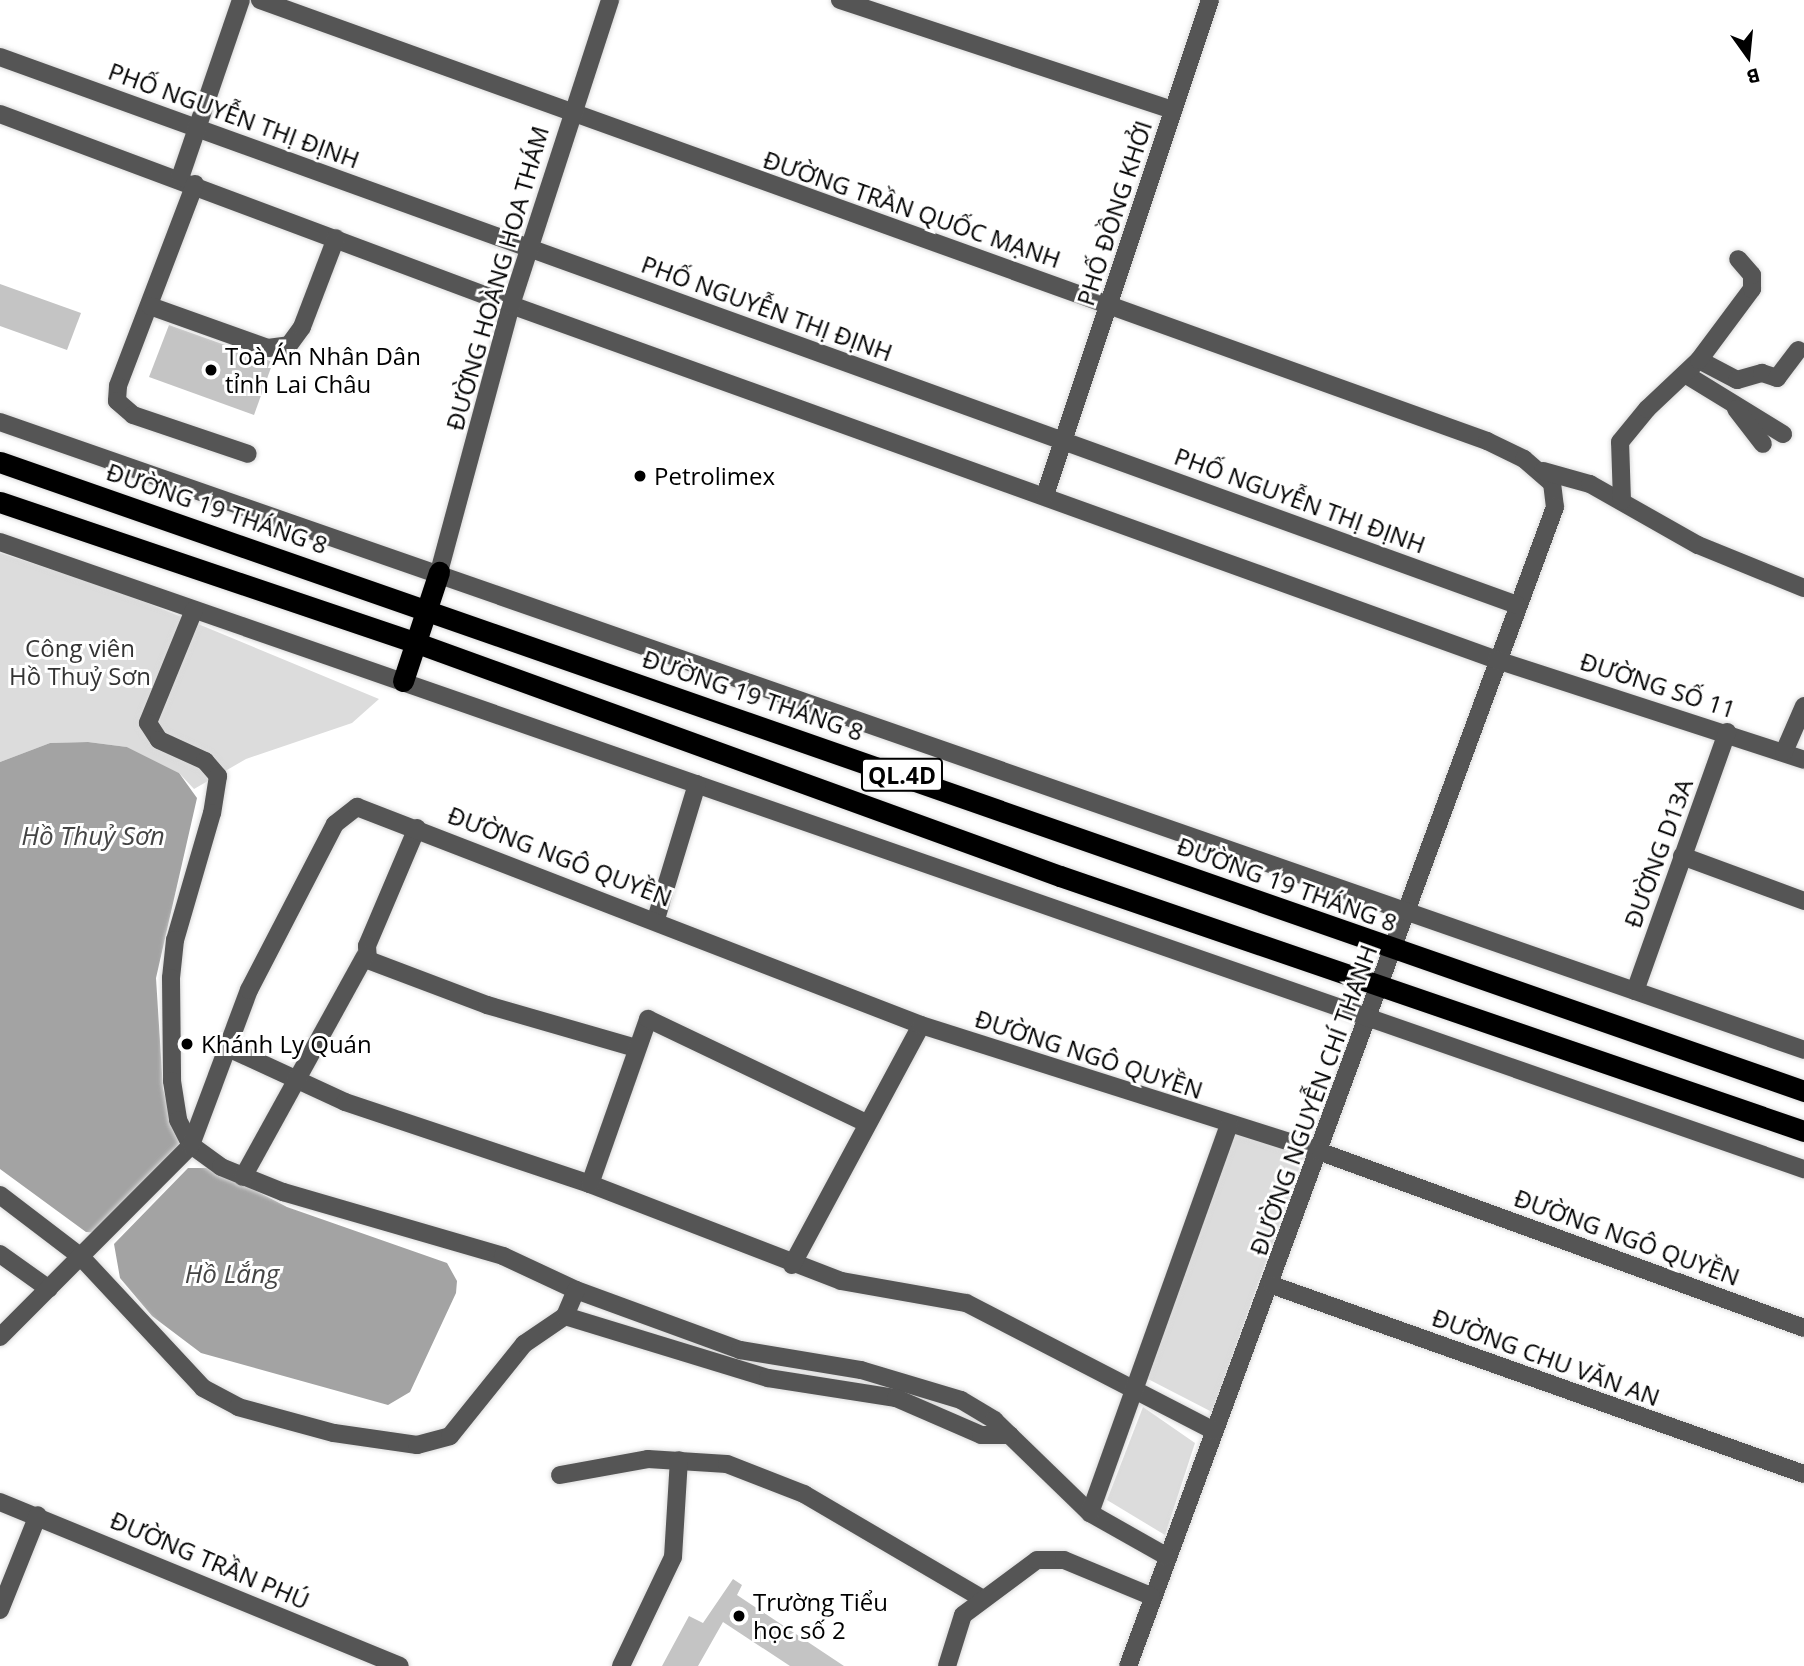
<!DOCTYPE html>
<html>
<head>
<meta charset="utf-8">
<style>
  body { margin:0 }
  #map { position:relative; width:1804px; height:1666px; overflow:hidden; background:#fff; font-family:"Open Sans",sans-serif }
  div>[style] { position:absolute }
  .green>* { inset:0; background:#dcdcdc }
  .water>* { inset:0; background:#a3a3a3 }
  .building>* { inset:0; background:#c4c4c4 }
  .roads { filter:drop-shadow(0 0 2px #dbdbdb) drop-shadow(0 0 2px #dbdbdb) }
  .minor>* { height:18px; margin:-9px; padding:0 9px; transform-origin:9px; border-radius:9px; background:#555 }
  .highway>* { height:21px; margin:-10.5px; padding:0 10.5px; transform-origin:10.5px; border-radius:10.5px; background:#000 }
  .dots>* { width:19px; height:19px; translate:-50% -50%; box-sizing:border-box; border:4px solid #fff; border-radius:50% }
  span { translate:-50% -50%; white-space:nowrap; text-align:center; line-height:1.15; -webkit-text-stroke:6px #fff; paint-order:stroke }
  .shield-label span { padding:2px 5px; background:#fff; border:2px solid; border-radius:5px; -webkit-text-stroke-width:0 }
  .shield-label { font-size:23px; color:#000; font-weight:700 }
  .street-label { font-size:24px; color:#000 }
  .poi-label { font-size:24px; color:#000 }
  .left { translate:0 -50%; text-align:left }
  .park-label { font-size:24px; color:#333 }
  .water-label { font-size:26px; color:#444; font-style:italic }
  .north { position:absolute; left:1713px; top:21px; width:70px; height:70px; -webkit-text-stroke:5px #fff; paint-order:stroke; rotate:165deg; font-size:19px; font-weight:700; line-height:28px; text-align:center; color:#000 }
  .north::after { content:''; display:block; margin:auto; width:24px; height:32px; background:#000; clip-path:polygon(50% 0,100% 100%,50% 72%,0 100%) }
</style>
</head>
<body>
<div id="map">
  <div class="green">
    <i style="clip-path:polygon(0 553px,121px 592px,379px 699px,352px 723px,246px 759px,194px 789px,179px 773px,127px 747px,88px 742px,50px 743px,0 762px)"></i>
    <i style="clip-path:polygon(1233px 1131px,1304px 1155px,1212px 1412px,1148px 1379px)"></i>
    <i style="clip-path:polygon(1143px 1407px,1195px 1443px,1165px 1535px,1107px 1500px)"></i>
  </div>
  <div class="water">
    <i style="clip-path:polygon(88px 742px,127px 747px,179px 773px,197px 798px,156px 978px,163px 1089px,180px 1146px,99px 1233px,86px 1232px,0 1169px,0 762px,50px 743px)"></i>
    <i style="clip-path:polygon(188px 1168px,212px 1168px,287px 1207px,447px 1263px,457px 1281px,456px 1293px,410px 1392px,388px 1405px,201px 1353px,152px 1316px,120px 1278px,114px 1244px)"></i>
  </div>
  <div class="building">
    <i style="clip-path:polygon(0 284px,81px 313px,67px 350px,0 326px)"></i>
    <i style="clip-path:polygon(169px 325px,273px 362px,254px 415px,149px 377px)"></i>
    <i style="clip-path:polygon(733px 1579px,742px 1585px,737px 1595px,844px 1666px,790px 1666px,723px 1622px,698px 1666px,662px 1666px,689px 1616px,703px 1623px)"></i>
  </div>
  <div class="roads">
    <div class="minor">
      <i style="left:260px;top:0;width:1304px;rotate:19.77deg"></i>
      <i style="left:1487px;top:441px;width:41px;rotate:25.9deg"></i>
      <i style="left:1524px;top:459px;width:37px;rotate:41deg"></i>
      <i style="left:1552px;top:483px;width:24px;rotate:83deg"></i>
      <i style="left:1555px;top:507px;width:1235px;rotate:110.22deg"></i>
      <i style="left:840px;top:0;width:351px;rotate:18.3deg"></i>
      <i style="left:0;top:57px;width:1613px;rotate:19.86deg"></i>
      <i style="left:0;top:114px;width:546px;rotate:20.49deg"></i>
      <i style="left:511px;top:305px;width:1048px;rotate:19.8deg"></i>
      <i style="left:1497px;top:660px;width:323px;rotate:18deg"></i>
      <i style="left:180px;top:178px;width:188px;rotate:-71.1deg"></i>
      <i style="left:195px;top:184px;width:216px;rotate:110.9deg"></i>
      <i style="left:118px;top:386px;width:15px;rotate:94deg"></i>
      <i style="left:117px;top:401px;width:21px;rotate:41deg"></i>
      <i style="left:133px;top:415px;width:121px;rotate:18.7deg"></i>
      <i style="left:150px;top:306px;width:125px;rotate:19.6deg"></i>
      <i style="left:268px;top:348px;width:21px;rotate:-8deg"></i>
      <i style="left:289px;top:345px;width:22px;rotate:-54deg"></i>
      <i style="left:302px;top:327px;width:95px;rotate:-69.1deg"></i>
      <i style="left:1699px;top:360px;width:43px;rotate:27.8deg"></i>
      <i style="left:1737px;top:380px;width:26px;rotate:-16deg"></i>
      <i style="left:1762px;top:373px;width:16px;rotate:18deg"></i>
      <i style="left:1777px;top:378px;width:35px;rotate:-53deg"></i>
      <i style="left:1685px;top:374px;width:115px;rotate:31.5deg"></i>
      <i style="left:1736px;top:409px;width:44px;rotate:52.4deg"></i>
      <i style="left:0;top:422px;width:1910px;rotate:19.19deg"></i>
      <i style="left:1543px;top:471px;width:49px;rotate:15.5deg"></i>
      <i style="left:1590px;top:484px;width:124px;rotate:29.5deg"></i>
      <i style="left:1698px;top:545px;width:114px;rotate:22.1deg"></i>
      <i style="left:1045px;top:495px;width:522px;rotate:-71.57deg"></i>
      <i style="left:1622px;top:501px;width:59px;rotate:-91.9deg"></i>
      <i style="left:1620px;top:442px;width:43px;rotate:-50.7deg"></i>
      <i style="left:1647px;top:409px;width:71px;rotate:-43.3deg"></i>
      <i style="left:1699px;top:360px;width:89px;rotate:-53.3deg"></i>
      <i style="left:1752px;top:289px;width:14px;rotate:-90deg"></i>
      <i style="left:1752px;top:275px;width:21px;rotate:-131deg"></i>
      <i style="left:0;top:542px;width:1910px;rotate:19.17deg"></i>
      <i style="left:439px;top:572px;width:277px;rotate:-74.9deg"></i>
      <i style="left:511px;top:305px;width:321px;rotate:-72deg"></i>
      <i style="left:194px;top:610px;width:122px;rotate:112.2deg"></i>
      <i style="left:148px;top:723px;width:20px;rotate:57deg"></i>
      <i style="left:159px;top:740px;width:51px;rotate:24.5deg"></i>
      <i style="left:205px;top:761px;width:20px;rotate:49deg"></i>
      <i style="left:218px;top:776px;width:37px;rotate:99deg"></i>
      <i style="left:212px;top:813px;width:132px;rotate:106.2deg"></i>
      <i style="left:175px;top:940px;width:38px;rotate:96deg"></i>
      <i style="left:171px;top:978px;width:103px;rotate:89.4deg"></i>
      <i style="left:172px;top:1081px;width:39px;rotate:81deg"></i>
      <i style="left:178px;top:1120px;width:28px;rotate:63deg"></i>
      <i style="left:191px;top:1145px;width:37px;rotate:36deg"></i>
      <i style="left:221px;top:1167px;width:67px;rotate:22deg"></i>
      <i style="left:283px;top:1192px;width:229px;rotate:16.2deg"></i>
      <i style="left:503px;top:1256px;width:81px;rotate:25deg"></i>
      <i style="left:576px;top:1290px;width:175px;rotate:20.1deg"></i>
      <i style="left:740px;top:1350px;width:123px;rotate:9.4deg"></i>
      <i style="left:861px;top:1370px;width:104px;rotate:16.7deg"></i>
      <i style="left:961px;top:1400px;width:39px;rotate:31deg"></i>
      <i style="left:994px;top:1420px;width:134px;rotate:44.1deg"></i>
      <i style="left:1090px;top:1513px;width:87px;rotate:29.5deg"></i>
      <i style="left:1784px;top:752px;width:50px;rotate:-66.5deg"></i>
      <i style="left:417px;top:828px;width:128px;rotate:113deg"></i>
      <i style="left:367px;top:946px;width:14px;rotate:86deg"></i>
      <i style="left:368px;top:960px;width:127px;rotate:20.7deg"></i>
      <i style="left:487px;top:1005px;width:155px;rotate:16.1deg"></i>
      <i style="left:1682px;top:856px;width:130px;rotate:20.2deg"></i>
      <i style="left:656px;top:919px;width:141px;rotate:-73.1deg"></i>
      <i style="left:1635px;top:991px;width:275px;rotate:-70.4deg"></i>
      <i style="left:226px;top:1047px;width:131px;rotate:24.8deg"></i>
      <i style="left:345px;top:1102px;width:258px;rotate:18.5deg"></i>
      <i style="left:590px;top:1184px;width:269px;rotate:21.1deg"></i>
      <i style="left:841px;top:1281px;width:127px;rotate:10deg"></i>
      <i style="left:966px;top:1303px;width:279px;rotate:27.3deg"></i>
      <i style="left:243px;top:1177px;width:252px;rotate:-61.1deg"></i>
      <i style="left:590px;top:1184px;width:175px;rotate:-70.6deg"></i>
      <i style="left:648px;top:1019px;width:242px;rotate:25.5deg"></i>
      <i style="left:0;top:1195px;width:102px;rotate:37.4deg"></i>
      <i style="left:81px;top:1257px;width:179px;rotate:47deg"></i>
      <i style="left:203px;top:1388px;width:40px;rotate:28deg"></i>
      <i style="left:238px;top:1407px;width:99px;rotate:15.2deg"></i>
      <i style="left:334px;top:1433px;width:84px;rotate:8.2deg"></i>
      <i style="left:417px;top:1445px;width:34px;rotate:-15deg"></i>
      <i style="left:450px;top:1436px;width:118px;rotate:-51.2deg"></i>
      <i style="left:524px;top:1344px;width:50px;rotate:-34.3deg"></i>
      <i style="left:565px;top:1316px;width:28px;rotate:-67deg"></i>
      <i style="left:0;top:1254px;width:60px;rotate:35.5deg"></i>
      <i style="left:792px;top:1265px;width:272px;rotate:-61.7deg"></i>
      <i style="left:1272px;top:1285px;width:565px;rotate:19.56deg"></i>
      <i style="left:565px;top:1316px;width:212px;rotate:17deg"></i>
      <i style="left:768px;top:1378px;width:130px;rotate:8.9deg"></i>
      <i style="left:896px;top:1398px;width:93px;rotate:23.5deg"></i>
      <i style="left:981px;top:1435px;width:29px"></i>
      <i style="left:0;top:1337px;width:271px;rotate:-45.1deg"></i>
      <i style="left:191px;top:1145px;width:165px;rotate:-69.5deg"></i>
      <i style="left:249px;top:990px;width:187px;rotate:-62.6deg"></i>
      <i style="left:335px;top:824px;width:28px;rotate:-38deg"></i>
      <i style="left:357px;top:807px;width:605px;rotate:21.13deg"></i>
      <i style="left:921px;top:1025px;width:420px;rotate:17.6deg"></i>
      <i style="left:1321px;top:1152px;width:514px;rotate:20.02deg"></i>
      <i style="left:560px;top:1475px;width:89px;rotate:-10.3deg"></i>
      <i style="left:648px;top:1459px;width:79px;rotate:3.6deg"></i>
      <i style="left:727px;top:1464px;width:83px;rotate:21.3deg"></i>
      <i style="left:804px;top:1494px;width:205px;rotate:30.4deg"></i>
      <i style="left:0;top:1502px;width:432px;rotate:22.3deg"></i>
      <i style="left:1090px;top:1513px;width:412px;rotate:-70.3deg"></i>
      <i style="left:0;top:1610px;width:102px;rotate:-68.2deg"></i>
      <i style="left:621px;top:1666px;width:121px;rotate:-64.5deg"></i>
      <i style="left:673px;top:1557px;width:97px;rotate:-86.5deg"></i>
      <i style="left:947px;top:1666px;width:53px;rotate:-72.6deg"></i>
      <i style="left:963px;top:1615px;width:92px;rotate:-36.6deg"></i>
      <i style="left:1037px;top:1560px;width:27px"></i>
      <i style="left:1064px;top:1560px;width:94px;rotate:22.5deg"></i>
    </div>
    <div class="highway">
      <i style="left:0;top:462px;width:1911px;rotate:19.22deg"></i>
      <i style="left:0;top:502px;width:440px;rotate:18.7deg"></i>
      <i style="left:417px;top:643px;width:684px;rotate:19.92deg"></i>
      <i style="left:1060px;top:876px;width:786px;rotate:18.92deg"></i>
      <i style="left:403px;top:681px;width:115px;rotate:-71.7deg"></i>
    </div>
  </div>
  <div class="dots">
    <i style="left:211px;top:370px;background:#000"></i>
    <i style="left:640px;top:476px;background:#000"></i>
    <i style="left:187px;top:1044px;background:#000"></i>
    <i style="left:739px;top:1616px;background:#000"></i>
  </div>
  <div class="shield-label">
    <span style="left:902px;top:775px">QL.4D</span>
  </div>
  <div class="street-label">
    <span style="left:234px;top:115px;rotate:20deg">PHỐ NGUYỄN THỊ ĐỊNH</span>
    <span style="left:912px;top:209px;rotate:19deg">ĐƯỜNG TRẦN QUỐC MẠNH</span>
    <span style="left:1114px;top:213px;rotate:-72deg">PHỐ ĐỒNG KHỞI</span>
    <span style="left:497px;top:278px;rotate:-74deg">ĐƯỜNG HOÀNG HOA THÁM</span>
    <span style="left:767px;top:308px;rotate:20deg">PHỐ NGUYỄN THỊ ĐỊNH</span>
    <span style="left:1300px;top:500px;rotate:20deg">PHỐ NGUYỄN THỊ ĐỊNH</span>
    <span style="left:217px;top:508px;rotate:19deg">ĐƯỜNG 19 THÁNG 8</span>
    <span style="left:1658px;top:685px;rotate:18deg">ĐƯỜNG SỐ 11</span>
    <span style="left:753px;top:695px;rotate:19deg">ĐƯỜNG 19 THÁNG 8</span>
    <span style="left:1658px;top:853px;rotate:-70deg">ĐƯỜNG D13A</span>
    <span style="left:560px;top:856px;rotate:21deg">ĐƯỜNG NGÔ QUYỀN</span>
    <span style="left:1287px;top:884px;rotate:20deg">ĐƯỜNG 19 THÁNG 8</span>
    <span style="left:1089px;top:1054px;rotate:18deg">ĐƯỜNG NGÔ QUYỀN</span>
    <span style="left:1313px;top:1100px;rotate:-70deg">ĐƯỜNG NGUYỄN CHÍ THANH</span>
    <span style="left:1627px;top:1237px;rotate:20deg">ĐƯỜNG NGÔ QUYỀN</span>
    <span style="left:1546px;top:1357px;rotate:20deg">ĐƯỜNG CHU VĂN AN</span>
    <span style="left:210px;top:1560px;rotate:23deg">ĐƯỜNG TRẦN PHÚ</span>
  </div>
  <div class="poi-label">
    <span class="left" style="left:225px;top:370px">Toà Án Nhân Dân<br>tỉnh Lai Châu</span>
    <span class="left" style="left:654px;top:476px">Petrolimex</span>
    <span class="left" style="left:201px;top:1044px">Khánh Ly Quán</span>
    <span class="left" style="left:753px;top:1616px">Trường Tiểu<br>học số 2</span>
  </div>
  <div class="park-label">
    <span style="left:80px;top:662px">Công viên<br>Hồ Thuỷ Sơn</span>
  </div>
  <div class="water-label">
    <span style="left:93px;top:836px">Hồ Thuỷ Sơn</span>
    <span style="left:232px;top:1274px">Hồ Lắng</span>
  </div>
  <div class="north">B</div>
</div>
</body>
</html>
